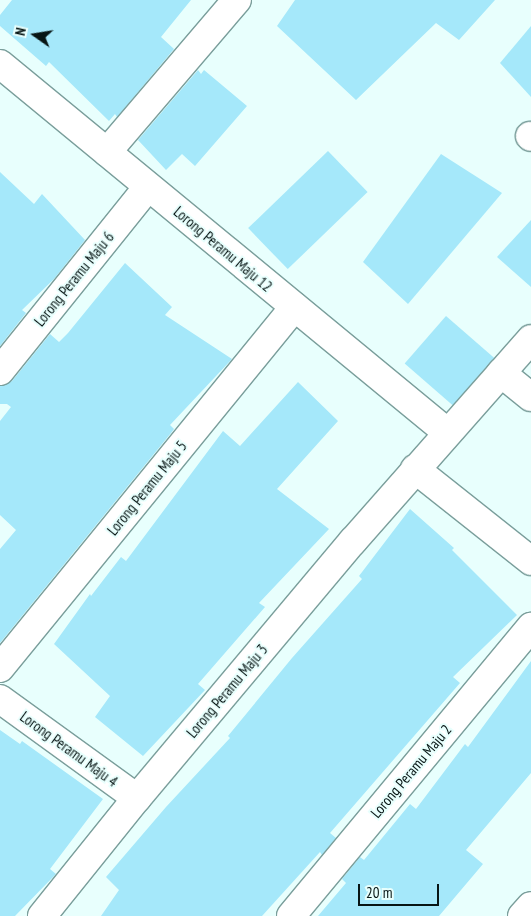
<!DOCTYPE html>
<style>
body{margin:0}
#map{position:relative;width:531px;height:916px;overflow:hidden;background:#e8fffd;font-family:"PT Sans Narrow",sans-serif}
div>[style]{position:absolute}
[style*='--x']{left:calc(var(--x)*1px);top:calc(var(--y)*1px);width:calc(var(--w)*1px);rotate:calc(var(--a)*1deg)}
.building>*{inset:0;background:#a5e8fa;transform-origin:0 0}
.roads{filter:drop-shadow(1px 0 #7a9e9b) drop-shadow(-1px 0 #7a9e9b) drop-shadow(0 1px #7a9e9b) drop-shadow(0 -1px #7a9e9b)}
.street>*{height:28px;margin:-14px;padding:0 14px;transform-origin:14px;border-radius:14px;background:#fff}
span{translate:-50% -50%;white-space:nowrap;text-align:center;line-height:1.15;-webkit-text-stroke:4px #e8fffd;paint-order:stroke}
.street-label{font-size:15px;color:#071514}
.north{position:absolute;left:10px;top:10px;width:50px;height:50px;-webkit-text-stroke:4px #e8fffd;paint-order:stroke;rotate:283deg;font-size:14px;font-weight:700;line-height:20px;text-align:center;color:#071514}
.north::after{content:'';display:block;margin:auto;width:18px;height:22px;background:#071514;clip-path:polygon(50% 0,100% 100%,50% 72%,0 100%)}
.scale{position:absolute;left:358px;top:884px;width:81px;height:22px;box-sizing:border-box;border:2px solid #071514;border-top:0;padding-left:6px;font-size:15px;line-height:18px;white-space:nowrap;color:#071514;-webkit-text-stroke:4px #e8fffd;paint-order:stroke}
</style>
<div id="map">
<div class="building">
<div style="clip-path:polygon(12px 0,191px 0,161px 37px,174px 49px,117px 117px,115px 114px,109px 121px,49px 62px,46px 66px,0 26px,0 15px)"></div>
<div style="clip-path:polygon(295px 0,495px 0,459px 40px,436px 23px,356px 100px,277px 26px)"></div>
<div style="clip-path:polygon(531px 26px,531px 97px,500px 63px)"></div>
<div style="clip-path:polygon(198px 70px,201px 74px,204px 70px,247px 106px,195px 166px,182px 154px,166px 170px,138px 140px)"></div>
<div style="left:328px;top:151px;width:57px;height:111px;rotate:46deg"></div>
<div style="clip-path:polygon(441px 154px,502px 193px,408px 304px,363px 262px)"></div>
<div style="clip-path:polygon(0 172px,34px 204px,42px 194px,85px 240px,54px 279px,22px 310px,26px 313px,0 346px)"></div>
<div style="clip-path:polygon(531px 220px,531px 287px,497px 257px)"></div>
<div style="clip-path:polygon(125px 263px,172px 307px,165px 315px,232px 359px,170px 425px,174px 429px,171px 433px,0 643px,0 549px,16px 530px,0 515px,0 421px,11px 407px,7px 404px,0 404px,0 386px,12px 381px,50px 334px,59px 342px,68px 333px)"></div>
<div style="left:446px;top:316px;width:64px;height:63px;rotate:41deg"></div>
<div style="clip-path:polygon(298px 382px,338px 421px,277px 489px,329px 529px,259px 603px,265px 607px,198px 684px,205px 690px,143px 756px,95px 717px,110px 696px,54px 644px,90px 594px,91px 596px,121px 557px,126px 561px,223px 431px,240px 446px)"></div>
<div style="clip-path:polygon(410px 509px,454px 548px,452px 550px,517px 615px,453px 677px,460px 683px,330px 833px,336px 838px,322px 855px,320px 852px,262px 916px,101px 916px,119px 890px,106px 877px,166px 807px,230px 738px,228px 736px,292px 658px,362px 579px,359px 576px)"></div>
<div style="clip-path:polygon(531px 661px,531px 773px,466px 850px,483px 864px,439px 916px,318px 916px,346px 883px,342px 879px,360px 857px,364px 860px,410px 804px,416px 809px,465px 744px,468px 747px)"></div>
<div style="clip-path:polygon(0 730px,20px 744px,22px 741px,103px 799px,50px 869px,56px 874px,15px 916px,0 916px)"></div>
</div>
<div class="roads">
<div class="street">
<div style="--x:0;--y:64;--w:580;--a:39.48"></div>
<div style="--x:530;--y:136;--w:1;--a:45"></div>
<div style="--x:107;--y:152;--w:200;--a:-49.5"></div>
<div style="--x:0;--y:371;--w:236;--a:-51.2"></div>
<div style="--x:501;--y:373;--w:38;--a:39"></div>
<div style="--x:415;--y:469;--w:148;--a:38.4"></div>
<div style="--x:0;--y:668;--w:466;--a:-50.8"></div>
<div style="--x:0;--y:699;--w:169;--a:35.9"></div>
<div style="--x:42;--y:916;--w:151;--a:-51.2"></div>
<div style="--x:137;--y:798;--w:336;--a:-50"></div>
<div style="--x:353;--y:541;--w:269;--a:-48.6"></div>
<div style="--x:291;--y:916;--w:376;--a:-50.3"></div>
<div style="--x:522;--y:916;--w:13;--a:-48"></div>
</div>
</div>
<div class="street-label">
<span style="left:223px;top:249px;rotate:40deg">Lorong Peramu Maju 12</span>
<span style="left:74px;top:279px;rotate:-51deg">Lorong Peramu Maju 6</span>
<span style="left:147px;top:488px;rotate:-51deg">Lorong Peramu Maju 5</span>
<span style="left:227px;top:691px;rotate:-50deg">Lorong Peramu Maju 3</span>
<span style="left:69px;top:749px;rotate:36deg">Lorong Peramu Maju 4</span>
<span style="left:411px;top:771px;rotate:-50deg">Lorong Peramu Maju 2</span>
</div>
<div class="north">N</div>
<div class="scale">20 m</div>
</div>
